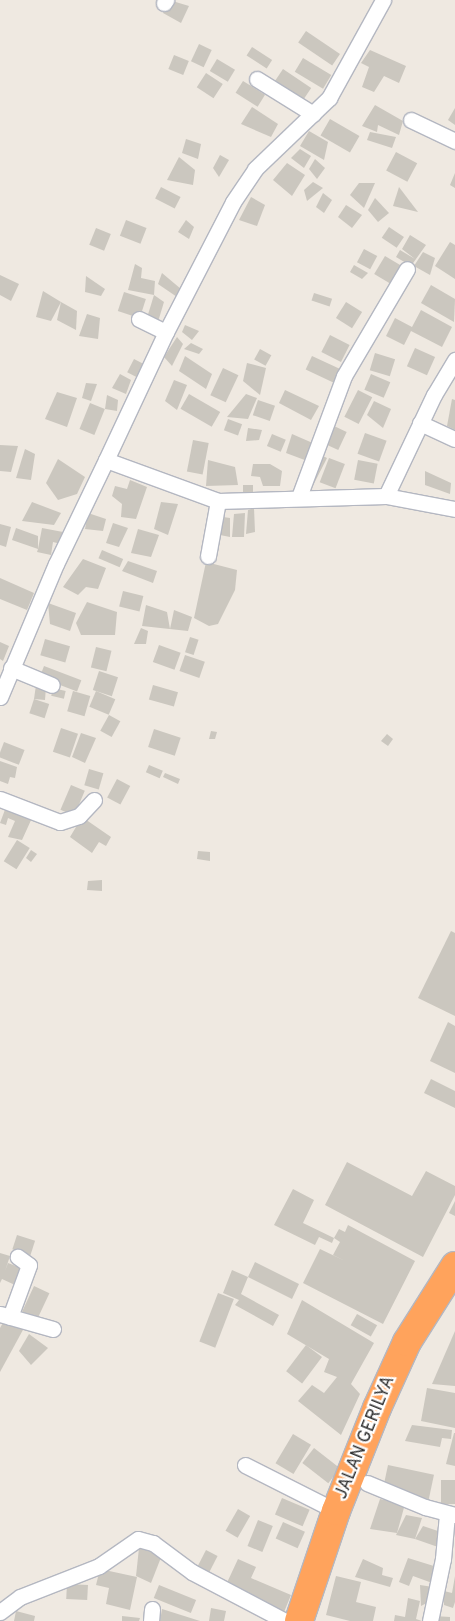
<!DOCTYPE html>
<style>
body{margin:0}
#map{position:relative;width:455px;height:1621px;overflow:hidden;background:#efe9e1;font-family:Overpass,sans-serif}
div>[style]{position:absolute}
[style*='--x']{left:calc(var(--x)*1px);top:calc(var(--y)*1px);width:calc(var(--w)*1px);rotate:calc(var(--a)*1deg)}
.building>*{inset:0;background:#cbc7bf;transform-origin:0 0}
.roads{filter:drop-shadow(1px 0 #b4b7c1) drop-shadow(-1px 0 #b4b7c1) drop-shadow(0 1px #b4b7c1) drop-shadow(0 -1px #b4b7c1)}
.street>*{height:15px;margin:-7.5px;padding:0 7.5px;transform-origin:7.5px;border-radius:7.5px;background:#fff}
.highway>*{height:28px;margin:-14px;padding:0 14px;transform-origin:14px;border-radius:14px;background:#ffa35c}
span{translate:-50% -50%;white-space:nowrap;text-align:center;line-height:1.15;-webkit-text-stroke:4.5px #fff;paint-order:stroke}
.street-label{font-size:18px;color:#2e2e2e}
</style>
<div id="map">
<div class="building">
<div style="clip-path:polygon(169px 0,189px 6px,181px 23px,163px 13px)"></div>
<div style="left:306px;top:31px;width:41px;height:14px;rotate:34deg"></div>
<div style="left:199px;top:44px;width:14px;height:19px;rotate:25deg"></div>
<div style="left:252px;top:47px;width:24px;height:10px;rotate:33deg"></div>
<div style="clip-path:polygon(370px 50px,406px 66px,399px 83px,384px 76px,374px 92px,362px 87px,369px 67px,361px 63px)"></div>
<div style="left:174px;top:55px;width:16px;height:15px;rotate:22deg"></div>
<div style="left:303px;top:58px;width:33px;height:16px;rotate:31deg"></div>
<div style="left:217px;top:59px;width:21px;height:14px;rotate:31deg"></div>
<div style="left:283px;top:69px;width:34px;height:21px;rotate:34deg"></div>
<div style="left:206px;top:73px;width:20px;height:17px;rotate:33deg"></div>
<div style="left:243px;top:81px;width:26px;height:14px;rotate:32deg"></div>
<div style="clip-path:polygon(375px 105px,403px 121px,399px 135px,378px 125px,377px 132px,362px 126px)"></div>
<div style="clip-path:polygon(252px 107px,278px 124px,271px 137px,241px 124px)"></div>
<div style="clip-path:polygon(455px 108px,455px 125px,448px 120px)"></div>
<div style="left:330px;top:119px;width:34px;height:19px;rotate:30deg"></div>
<div style="clip-path:polygon(309px 131px,328px 142px,324px 160px,300px 146px)"></div>
<div style="clip-path:polygon(370px 132px,396px 137px,392px 148px,367px 140px)"></div>
<div style="clip-path:polygon(186px 139px,201px 144px,198px 159px,182px 153px)"></div>
<div style="clip-path:polygon(300px 149px,311px 156px,304px 168px,291px 158px)"></div>
<div style="left:396px;top:152px;width:24px;height:21px;rotate:28deg"></div>
<div style="clip-path:polygon(220px 155px,229px 160px,219px 177px,213px 168px)"></div>
<div style="clip-path:polygon(179px 157px,195px 170px,193px 185px,167px 180px)"></div>
<div style="clip-path:polygon(315px 159px,325px 168px,317px 179px,309px 169px)"></div>
<div style="clip-path:polygon(287px 163px,305px 175px,292px 196px,273px 180px)"></div>
<div style="clip-path:polygon(455px 173px,455px 188px,450px 185px)"></div>
<div style="clip-path:polygon(313px 182px,323px 188px,307px 201px,304px 190px)"></div>
<div style="clip-path:polygon(359px 183px,375px 183px,364px 208px,350px 195px)"></div>
<div style="left:161px;top:187px;width:22px;height:13px;rotate:27deg"></div>
<div style="clip-path:polygon(399px 187px,418px 212px,393px 206px)"></div>
<div style="clip-path:polygon(323px 193px,332px 200px,324px 213px,316px 207px)"></div>
<div style="clip-path:polygon(251px 197px,265px 205px,257px 226px,239px 220px)"></div>
<div style="clip-path:polygon(375px 198px,389px 213px,378px 222px,368px 210px)"></div>
<div style="clip-path:polygon(346px 205px,362px 215px,352px 228px,338px 217px)"></div>
<div style="left:126px;top:220px;width:22px;height:17px;rotate:21deg"></div>
<div style="clip-path:polygon(186px 220px,194px 227px,189px 239px,178px 232px)"></div>
<div style="left:389px;top:227px;width:18px;height:13px;rotate:34deg"></div>
<div style="left:96px;top:228px;width:16px;height:18px;rotate:22deg"></div>
<div style="clip-path:polygon(410px 235px,426px 245px,411px 266px,396px 257px,400px 250px,415px 259px,402px 249px)"></div>
<div style="clip-path:polygon(450px 242px,455px 245px,455px 279px,435px 266px)"></div>
<div style="left:364px;top:249px;width:15px;height:15px;rotate:28deg"></div>
<div style="clip-path:polygon(423px 252px,435px 258px,430px 275px,414px 266px)"></div>
<div style="left:385px;top:256px;width:23px;height:21px;rotate:31deg"></div>
<div style="clip-path:polygon(135px 264px,142px 268px,141px 278px,155px 281px,154px 295px,128px 290px)"></div>
<div style="clip-path:polygon(354px 265px,368px 273px,362px 279px,350px 272px)"></div>
<div style="clip-path:polygon(162px 273px,181px 289px,180px 299px,158px 284px)"></div>
<div style="clip-path:polygon(0 275px,19px 284px,11px 301px,0 295px)"></div>
<div style="clip-path:polygon(86px 276px,105px 289px,101px 296px,85px 292px)"></div>
<div style="clip-path:polygon(431px 285px,455px 299px,454px 322px,421px 303px)"></div>
<div style="clip-path:polygon(43px 291px,61px 302px,51px 321px,36px 317px)"></div>
<div style="left:124px;top:292px;width:23px;height:20px;rotate:18deg"></div>
<div style="left:314px;top:293px;width:19px;height:8px;rotate:18deg"></div>
<div style="clip-path:polygon(154px 295px,164px 302px,157px 325px,146px 321px)"></div>
<div style="clip-path:polygon(61px 302px,77px 311px,76px 330px,57px 320px)"></div>
<div style="left:346px;top:302px;width:19px;height:19px;rotate:32deg"></div>
<div style="clip-path:polygon(421px 310px,452px 327px,442px 347px,411px 331px,404px 345px,386px 336px,395px 318px,412px 327px)"></div>
<div style="clip-path:polygon(87px 314px,100px 318px,98px 339px,79px 336px)"></div>
<div style="clip-path:polygon(185px 325px,199px 331px,192px 340px,182px 332px)"></div>
<div style="left:330px;top:335px;width:22px;height:19px;rotate:27deg"></div>
<div style="clip-path:polygon(177px 337px,183px 344px,172px 366px,164px 357px)"></div>
<div style="clip-path:polygon(191px 343px,203px 349px,199px 354px,184px 349px)"></div>
<div style="left:415px;top:348px;width:22px;height:20px;rotate:24deg"></div>
<div style="left:260px;top:349px;width:13px;height:12px;rotate:29deg"></div>
<div style="left:375px;top:353px;width:21px;height:18px;rotate:17deg"></div>
<div style="clip-path:polygon(185px 356px,212px 374px,206px 389px,179px 371px)"></div>
<div style="left:312px;top:356px;width:31px;height:15px;rotate:25deg"></div>
<div style="left:134px;top:359px;width:13px;height:15px;rotate:27deg"></div>
<div style="clip-path:polygon(247px 363px,266px 368px,260px 395px,243px 381px)"></div>
<div style="left:223px;top:368px;width:17px;height:30px;rotate:25deg"></div>
<div style="clip-path:polygon(120px 374px,131px 380px,126px 394px,112px 388px)"></div>
<div style="left:371px;top:374px;width:21px;height:17px;rotate:23deg"></div>
<div style="clip-path:polygon(174px 380px,187px 385px,177px 410px,165px 401px)"></div>
<div style="clip-path:polygon(86px 383px,97px 384px,91px 401px,82px 398px)"></div>
<div style="clip-path:polygon(285px 390px,319px 406px,311px 420px,279px 403px)"></div>
<div style="left:358px;top:390px;width:16px;height:30px;rotate:27deg"></div>
<div style="clip-path:polygon(57px 392px,77px 398px,67px 427px,45px 419px)"></div>
<div style="left:189px;top:394px;width:36px;height:17px;rotate:30deg"></div>
<div style="clip-path:polygon(246px 394px,257px 398px,248px 419px,227px 417px)"></div>
<div style="clip-path:polygon(107px 395px,118px 400px,117px 411px,105px 409px)"></div>
<div style="clip-path:polygon(452px 399px,455px 400px,455px 430px,447px 426px)"></div>
<div style="left:258px;top:400px;width:18px;height:16px;rotate:19deg"></div>
<div style="clip-path:polygon(374px 401px,391px 409px,383px 428px,367px 415px)"></div>
<div style="left:90px;top:403px;width:16px;height:28px;rotate:22deg"></div>
<div style="left:228px;top:419px;width:15px;height:12px;rotate:20deg"></div>
<div style="left:334px;top:426px;width:14px;height:20px;rotate:25deg"></div>
<div style="clip-path:polygon(248px 428px,262px 430px,259px 440px,246px 441px)"></div>
<div style="left:365px;top:433px;width:23px;height:22px;rotate:20deg"></div>
<div style="left:272px;top:434px;width:15px;height:13px;rotate:23deg"></div>
<div style="clip-path:polygon(292px 434px,315px 444px,310px 462px,286px 453px)"></div>
<div style="left:193px;top:440px;width:16px;height:32px;rotate:11deg"></div>
<div style="clip-path:polygon(0 445px,18px 446px,11px 472px,0 471px)"></div>
<div style="clip-path:polygon(25px 449px,35px 454px,31px 480px,16px 478px)"></div>
<div style="left:319px;top:454px;width:9px;height:35px;rotate:27deg"></div>
<div style="left:329px;top:458px;width:17px;height:26px;rotate:21deg"></div>
<div style="clip-path:polygon(58px 459px,85px 477px,77px 494px,58px 500px,46px 483px)"></div>
<div style="clip-path:polygon(208px 460px,235px 467px,238px 485px,206px 486px)"></div>
<div style="left:358px;top:460px;width:20px;height:20px;rotate:11deg"></div>
<div style="clip-path:polygon(253px 464px,270px 464px,282px 471px,280px 486px,263px 486px,260px 477px,251px 476px)"></div>
<div style="clip-path:polygon(425px 471px,451px 483px,450px 494px,425px 485px)"></div>
<div style="clip-path:polygon(130px 480px,147px 487px,136px 519px,121px 517px,122px 504px,112px 496px,115px 486px,127px 489px)"></div>
<div style="left:243px;top:485px;width:10px;height:11px"></div>
<div style="clip-path:polygon(32px 502px,61px 513px,54px 525px,22px 521px)"></div>
<div style="clip-path:polygon(161px 502px,178px 504px,168px 535px,154px 529px)"></div>
<div style="clip-path:polygon(254px 508px,255px 532px,246px 534px,248px 510px)"></div>
<div style="clip-path:polygon(88px 513px,106px 519px,103px 531px,85px 529px)"></div>
<div style="clip-path:polygon(245px 513px,244px 537px,232px 537px,234px 514px)"></div>
<div style="clip-path:polygon(216px 516px,230px 518px,230px 537px,215px 534px)"></div>
<div style="clip-path:polygon(113px 523px,128px 528px,119px 547px,106px 543px)"></div>
<div style="clip-path:polygon(0 524px,11px 527px,6px 547px,0 545px)"></div>
<div style="clip-path:polygon(16px 528px,38px 536px,38px 549px,42px 528px,63px 532px,61px 544px,53px 542px,51px 555px,37px 552px,38px 549px,12px 540px)"></div>
<div style="clip-path:polygon(138px 529px,159px 535px,151px 557px,131px 553px)"></div>
<div style="left:102px;top:550px;width:23px;height:9px;rotate:23deg"></div>
<div style="clip-path:polygon(83px 559px,106px 568px,98px 589px,86px 587px,78px 595px,63px 587px)"></div>
<div style="clip-path:polygon(128px 561px,157px 571px,153px 583px,122px 571px)"></div>
<div style="clip-path:polygon(206px 562px,237px 570px,235px 590px,218px 624px,209px 626px,194px 618px)"></div>
<div style="clip-path:polygon(0 578px,34px 593px,27px 610px,0 599px)"></div>
<div style="left:123px;top:591px;width:21px;height:16px;rotate:14deg"></div>
<div style="clip-path:polygon(87px 602px,117px 612px,115px 635px,81px 635px,76px 623px)"></div>
<div style="clip-path:polygon(48px 603px,76px 613px,70px 631px,50px 624px)"></div>
<div style="clip-path:polygon(146px 605px,167px 612px,170px 629px,174px 610px,192px 617px,188px 631px,142px 626px)"></div>
<div style="clip-path:polygon(141px 628px,148px 631px,146px 644px,134px 644px)"></div>
<div style="left:190px;top:637px;width:9px;height:16px;rotate:18deg"></div>
<div style="left:45px;top:639px;width:26px;height:17px;rotate:16deg"></div>
<div style="clip-path:polygon(0 642px,9px 646px,3px 661px,0 659px)"></div>
<div style="left:159px;top:645px;width:23px;height:18px;rotate:20deg"></div>
<div style="left:96px;top:647px;width:16px;height:21px;rotate:14deg"></div>
<div style="left:185px;top:655px;width:21px;height:17px;rotate:19deg"></div>
<div style="left:44px;top:666px;width:40px;height:12px;rotate:21deg"></div>
<div style="left:99px;top:671px;width:20px;height:20px;rotate:18deg"></div>
<div style="clip-path:polygon(36px 685px,46px 687px,45px 700px,34px 699px)"></div>
<div style="left:153px;top:685px;width:26px;height:15px;rotate:16deg"></div>
<div style="left:53px;top:688px;width:13px;height:8px;rotate:13deg"></div>
<div style="left:73px;top:691px;width:18px;height:21px;rotate:16deg"></div>
<div style="left:96px;top:691px;width:21px;height:17px;rotate:23deg"></div>
<div style="left:34px;top:699px;width:16px;height:15px;rotate:18deg"></div>
<div style="left:109px;top:715px;width:13px;height:18px;rotate:29deg"></div>
<div style="left:61px;top:728px;width:18px;height:25px;rotate:19deg"></div>
<div style="left:154px;top:729px;width:28px;height:19px;rotate:18deg"></div>
<div style="clip-path:polygon(211px 731px,217px 732px,215px 739px,209px 739px)"></div>
<div style="clip-path:polygon(81px 733px,96px 738px,85px 763px,72px 757px)"></div>
<div style="clip-path:polygon(387px 734px,393px 739px,388px 746px,381px 741px)"></div>
<div style="left:4px;top:742px;width:22px;height:16px;rotate:21deg"></div>
<div style="clip-path:polygon(0 761px,17px 767px,15px 778px,10px 777px,8px 784px,0 781px)"></div>
<div style="left:149px;top:765px;width:15px;height:8px;rotate:23deg"></div>
<div style="left:89px;top:769px;width:15px;height:17px;rotate:16deg"></div>
<div style="clip-path:polygon(165px 773px,180px 779px,178px 784px,163px 777px)"></div>
<div style="left:117px;top:779px;width:15px;height:21px;rotate:28deg"></div>
<div style="left:71px;top:785px;width:15px;height:27px;rotate:23deg"></div>
<div style="clip-path:polygon(6px 807px,32px 818px,22px 840px,8px 837px,15px 821px,8px 818px,6px 825px,0 823px)"></div>
<div style="clip-path:polygon(82px 817px,111px 837px,106px 846px,99px 842px,92px 853px,70px 837px)"></div>
<div style="left:17px;top:840px;width:15px;height:25px;rotate:32deg"></div>
<div style="clip-path:polygon(31px 850px,37px 854px,31px 862px,26px 858px)"></div>
<div style="clip-path:polygon(198px 851px,210px 852px,210px 861px,197px 859px)"></div>
<div style="clip-path:polygon(102px 880px,102px 891px,87px 890px,88px 881px)"></div>
<div style="clip-path:polygon(451px 931px,455px 933px,455px 1016px,418px 998px)"></div>
<div style="clip-path:polygon(448px 1022px,455px 1026px,455px 1073px,430px 1061px)"></div>
<div style="clip-path:polygon(431px 1079px,455px 1091px,455px 1108px,424px 1093px)"></div>
<div style="clip-path:polygon(347px 1162px,412px 1196px,426px 1171px,455px 1186px,455px 1195px,423px 1257px,325px 1205px)"></div>
<div style="clip-path:polygon(293px 1189px,314px 1200px,303px 1223px,334px 1238px,339px 1229px,345px 1232px,348px 1225px,415px 1261px,383px 1324px,303px 1283px,320px 1249px,345px 1261px,333px 1255px,340px 1242px,334px 1238px,332px 1243px,319px 1237px,315px 1245px,274px 1225px)"></div>
<div style="clip-path:polygon(455px 1201px,455px 1216px,449px 1213px)"></div>
<div style="left:17px;top:1235px;width:19px;height:15px;rotate:18deg"></div>
<div style="clip-path:polygon(0 1253px,10px 1256px,5px 1271px,8px 1263px,21px 1268px,15px 1285px,2px 1279px,0 1283px)"></div>
<div style="clip-path:polygon(255px 1262px,299px 1284px,292px 1299px,248px 1277px,241px 1294px,279px 1315px,273px 1326px,235px 1305px,239px 1300px,223px 1293px,232px 1270px,248px 1277px)"></div>
<div style="left:34px;top:1286px;width:17px;height:28px;rotate:25deg"></div>
<div style="left:218px;top:1293px;width:17px;height:52px;rotate:21deg"></div>
<div style="clip-path:polygon(302px 1300px,374px 1343px,351px 1384px,360px 1394px,341px 1435px,298px 1401px,312px 1385px,324px 1393px,337px 1377px,324px 1372px,329px 1359px,287px 1334px)"></div>
<div style="left:357px;top:1314px;width:23px;height:13px;rotate:29deg"></div>
<div style="clip-path:polygon(4px 1321px,24px 1328px,0 1372px,0 1328px)"></div>
<div style="clip-path:polygon(455px 1331px,455px 1386px,432px 1384px)"></div>
<div style="clip-path:polygon(29px 1334px,48px 1348px,31px 1365px,19px 1351px)"></div>
<div style="left:306px;top:1345px;width:20px;height:33px;rotate:37deg"></div>
<div style="clip-path:polygon(427px 1388px,455px 1393px,455px 1428px,421px 1421px)"></div>
<div style="clip-path:polygon(412px 1425px,452px 1430px,451px 1439px,442px 1438px,440px 1447px,405px 1441px)"></div>
<div style="clip-path:polygon(454px 1433px,455px 1433px,455px 1466px,446px 1464px)"></div>
<div style="left:293px;top:1434px;width:21px;height:34px;rotate:31deg"></div>
<div style="left:314px;top:1448px;width:33px;height:19px;rotate:38deg"></div>
<div style="left:388px;top:1465px;width:47px;height:25px;rotate:12deg"></div>
<div style="left:441px;top:1480px;width:14px;height:24px"></div>
<div style="left:282px;top:1498px;width:30px;height:18px;rotate:23deg"></div>
<div style="clip-path:polygon(380px 1499px,405px 1504px,397px 1533px,370px 1529px)"></div>
<div style="left:238px;top:1509px;width:14px;height:25px;rotate:30deg"></div>
<div style="clip-path:polygon(406px 1515px,422px 1518px,415px 1539px,396px 1535px)"></div>
<div style="left:258px;top:1520px;width:16px;height:28px;rotate:22deg"></div>
<div style="left:283px;top:1522px;width:24px;height:18px;rotate:24deg"></div>
<div style="clip-path:polygon(423px 1526px,441px 1532px,438px 1547px,415px 1539px)"></div>
<div style="clip-path:polygon(139px 1548px,162px 1555px,151px 1583px,136px 1576px)"></div>
<div style="left:206px;top:1550px;width:13px;height:22px;rotate:27deg"></div>
<div style="clip-path:polygon(408px 1558px,437px 1567px,435px 1584px,413px 1576px,409px 1586px,399px 1582px)"></div>
<div style="clip-path:polygon(238px 1559px,256px 1567px,251px 1578px,291px 1595px,282px 1617px,225px 1587px)"></div>
<div style="clip-path:polygon(363px 1559px,383px 1568px,382px 1575px,393px 1578px,390px 1587px,355px 1577px)"></div>
<div style="clip-path:polygon(100px 1569px,137px 1577px,130px 1610px,106px 1604px,109px 1588px,96px 1585px)"></div>
<div style="clip-path:polygon(336px 1576px,361px 1582px,356px 1602px,376px 1607px,373px 1621px,350px 1621px,326px 1615px)"></div>
<div style="clip-path:polygon(455px 1576px,455px 1602px,453px 1608px,444px 1605px,444px 1591px,452px 1593px)"></div>
<div style="left:67px;top:1584px;width:21px;height:15px;rotate:3deg"></div>
<div style="left:159px;top:1585px;width:40px;height:14px;rotate:22deg"></div>
<div style="clip-path:polygon(420px 1585px,433px 1587px,434px 1599px,421px 1606px)"></div>
<div style="clip-path:polygon(408px 1598px,420px 1601px,416px 1619px,422px 1621px,394px 1621px,395px 1615px,405px 1617px)"></div>
<div style="clip-path:polygon(211px 1608px,226px 1611px,224px 1621px,209px 1621px)"></div>
<div style="clip-path:polygon(162px 1609px,200px 1621px,160px 1621px)"></div>
<div style="clip-path:polygon(16px 1611px,35px 1616px,34px 1621px,14px 1621px)"></div>
<div style="clip-path:polygon(122px 1616px,140px 1618px,139px 1621px,122px 1621px)"></div>
<div style="clip-path:polygon(434px 1616px,450px 1617px,450px 1621px,434px 1621px)"></div>
</div>
<div class="roads">
<div class="street">
<div style="--x:164;--y:3;--w:4;--a:-56"></div>
<div style="--x:257;--y:79;--w:66;--a:32"></div>
<div style="--x:411;--y:120;--w:49;--a:25.5"></div>
<div style="--x:139;--y:319;--w:30;--a:26"></div>
<div style="--x:420;--y:423;--w:38;--a:25"></div>
<div style="--x:106;--y:460;--w:141;--a:-64.9"></div>
<div style="--x:166;--y:332;--w:146;--a:-62.7"></div>
<div style="--x:233;--y:202;--w:40;--a:-56"></div>
<div style="--x:255;--y:169;--w:103;--a:-43.8"></div>
<div style="--x:329;--y:98;--w:112;--a:-61.1"></div>
<div style="--x:386;--y:496;--w:112;--a:-64.6"></div>
<div style="--x:434;--y:395;--w:41;--a:-59"></div>
<div style="--x:299;--y:497;--w:129;--a:-69.6"></div>
<div style="--x:344;--y:376;--w:124;--a:-59.5"></div>
<div style="--x:208;--y:556;--w:56;--a:-79.7"></div>
<div style="--x:11;--y:668;--w:44;--a:22.5"></div>
<div style="--x:0;--y:697;--w:144;--a:-67.2"></div>
<div style="--x:56;--y:564;--w:115;--a:-64.3"></div>
<div style="--x:106;--y:460;--w:119;--a:20.1"></div>
<div style="--x:218;--y:501;--w:168;--a:-1.7"></div>
<div style="--x:386;--y:496;--w:70;--a:10.7"></div>
<div style="--x:0;--y:799;--w:64;--a:21"></div>
<div style="--x:60;--y:822;--w:20;--a:-18"></div>
<div style="--x:79;--y:816;--w:22;--a:-47"></div>
<div style="--x:0;--y:1314;--w:55;--a:15.8"></div>
<div style="--x:10;--y:1317;--w:55;--a:-69.9"></div>
<div style="--x:29;--y:1265;--w:14;--a:-144"></div>
<div style="--x:245;--y:1465;--w:102;--a:26.8"></div>
<div style="--x:367;--y:1483;--w:63;--a:22.5"></div>
<div style="--x:425;--y:1507;--w:31;--a:15"></div>
<div style="--x:0;--y:1612;--w:25;--a:-37"></div>
<div style="--x:20;--y:1597;--w:85;--a:-21.4"></div>
<div style="--x:99;--y:1566;--w:47;--a:-34.7"></div>
<div style="--x:138;--y:1539;--w:16;--a:15"></div>
<div style="--x:153;--y:1543;--w:49;--a:36.6"></div>
<div style="--x:192;--y:1572;--w:105;--a:27.8"></div>
<div style="--x:151;--y:1621;--w:12;--a:-85"></div>
<div style="--x:430;--y:1621;--w:63;--a:-78.2"></div>
<div style="--x:443;--y:1559;--w:45;--a:-84.9"></div>
</div>
<div class="highway">
<div style="--x:299;--y:1621;--w:116;--a:-71.4"></div>
<div style="--x:336;--y:1511;--w:111;--a:-68.3"></div>
<div style="--x:377;--y:1408;--w:72;--a:-65.6"></div>
<div style="--x:407;--y:1342;--w:90;--a:-57.7"></div>
</div>
</div>
<div class="street-label">
<span style="left:366px;top:1438px;rotate:-68deg">JALAN GERILYA</span>
</div>
</div>
